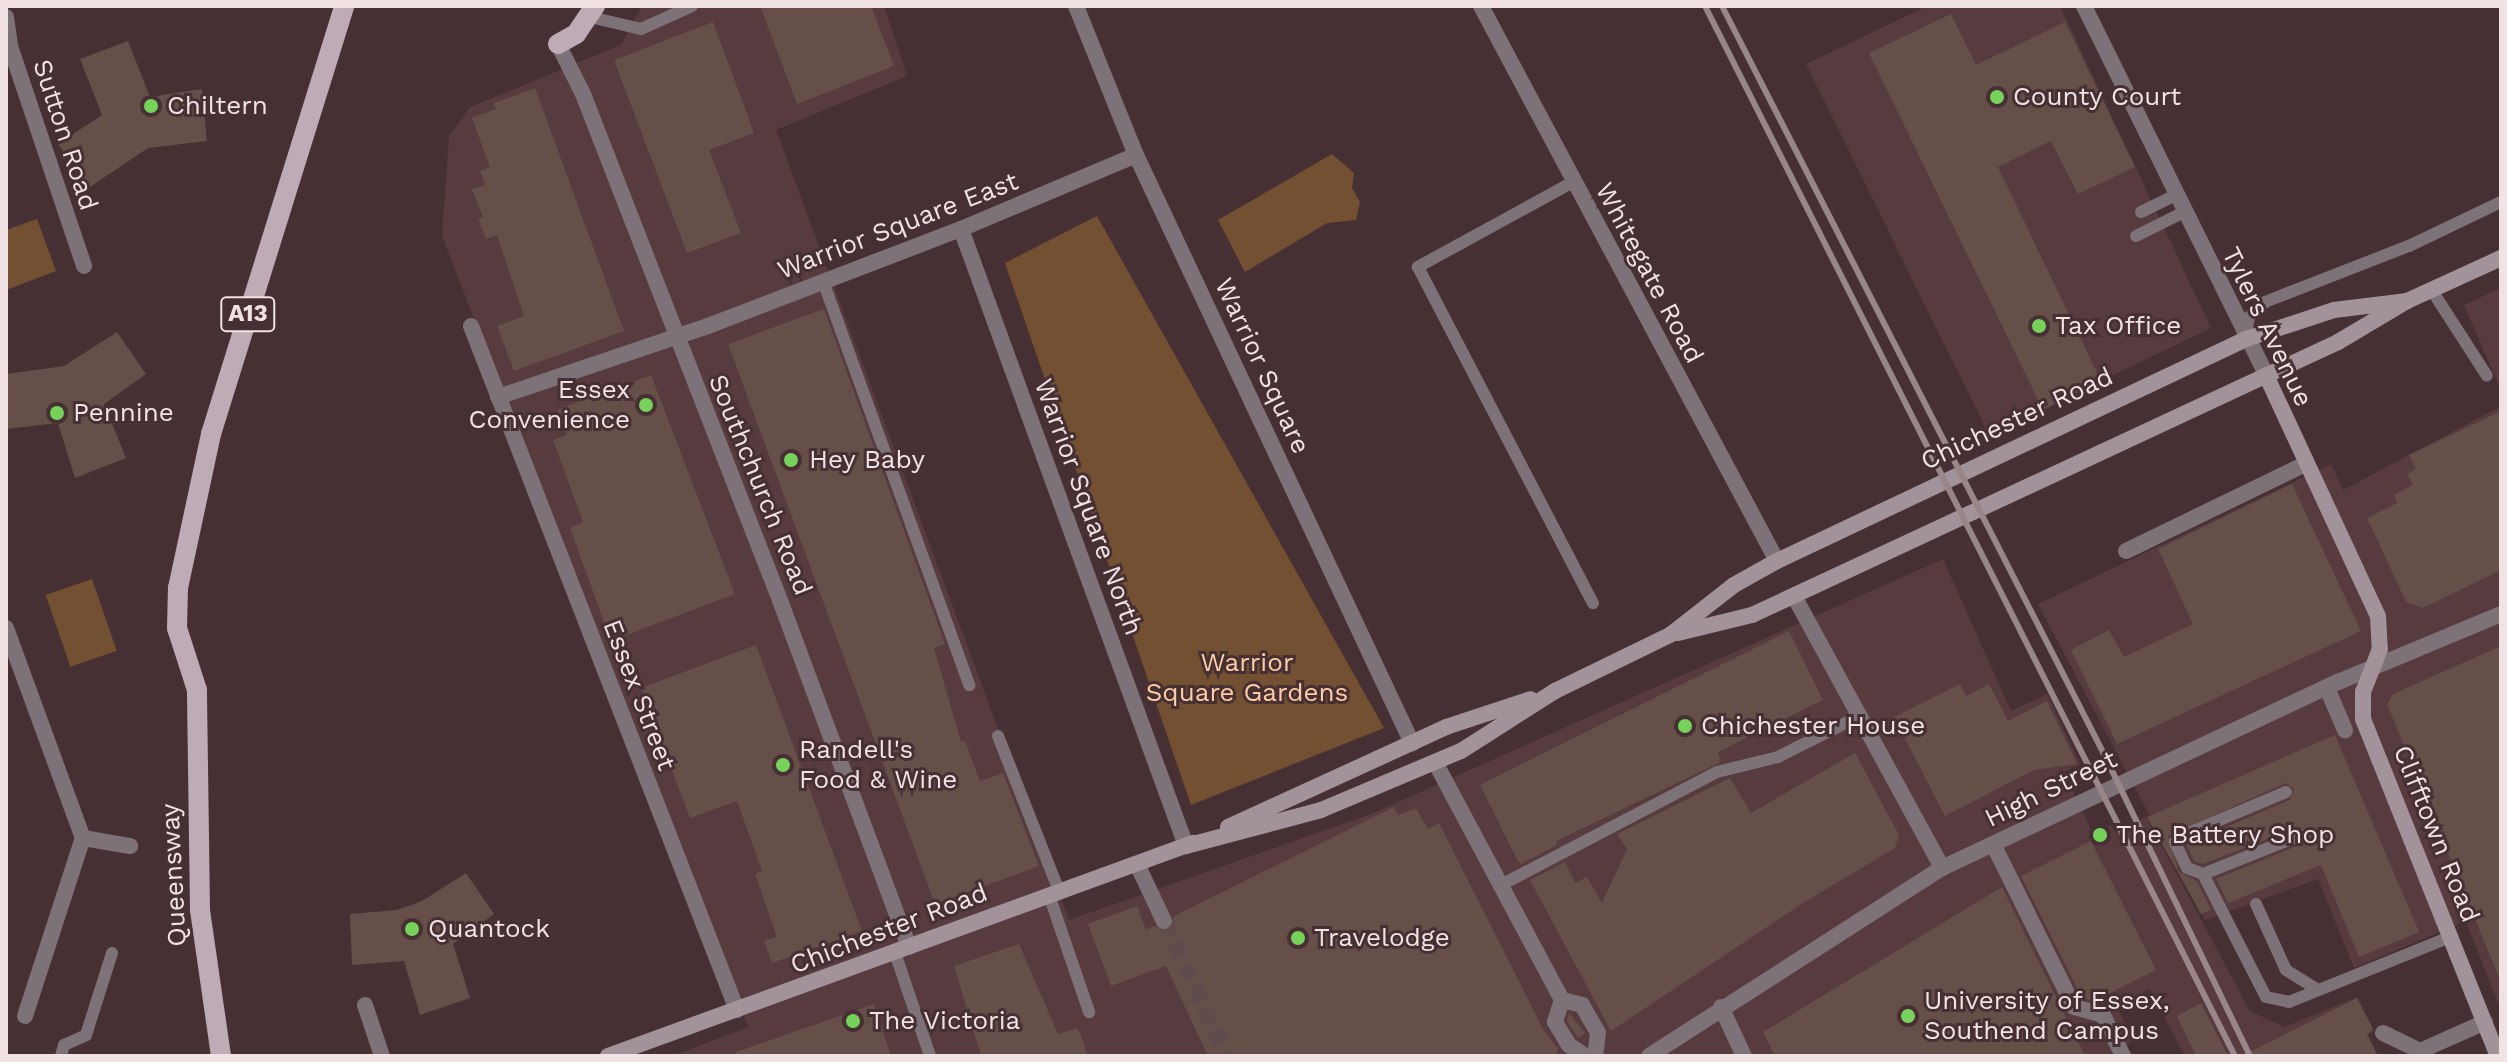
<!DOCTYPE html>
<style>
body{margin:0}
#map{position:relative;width:2507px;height:1062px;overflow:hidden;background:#473033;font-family:"Work Sans",sans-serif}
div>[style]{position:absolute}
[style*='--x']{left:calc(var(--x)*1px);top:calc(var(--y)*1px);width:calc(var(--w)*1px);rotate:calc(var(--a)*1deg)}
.built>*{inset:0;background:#573b3f}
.green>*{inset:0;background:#735031;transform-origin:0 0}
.building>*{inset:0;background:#664f49}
.street-tunnel>*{height:16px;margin-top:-8px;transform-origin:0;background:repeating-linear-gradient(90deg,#604b4d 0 16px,transparent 0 24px)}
.lane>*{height:12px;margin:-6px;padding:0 6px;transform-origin:6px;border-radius:6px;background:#7c7277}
.street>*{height:16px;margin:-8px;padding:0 8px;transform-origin:8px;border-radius:8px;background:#7c7277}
.secondary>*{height:16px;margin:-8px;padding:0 8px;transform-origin:8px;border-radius:8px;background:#a2929a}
.primary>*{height:20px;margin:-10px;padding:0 10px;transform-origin:10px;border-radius:10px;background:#bfabb6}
.rail>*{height:6px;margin:-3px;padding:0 3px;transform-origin:3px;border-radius:3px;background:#998688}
.dots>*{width:22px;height:22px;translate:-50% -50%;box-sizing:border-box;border:4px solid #473033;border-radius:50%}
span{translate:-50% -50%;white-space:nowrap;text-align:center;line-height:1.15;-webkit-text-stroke:6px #473033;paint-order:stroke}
.shield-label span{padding:2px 6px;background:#473033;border:2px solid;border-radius:6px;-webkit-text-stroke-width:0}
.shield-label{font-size:24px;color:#f1e2e3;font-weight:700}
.poi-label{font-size:26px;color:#f1e2e3}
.left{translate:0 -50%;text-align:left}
.right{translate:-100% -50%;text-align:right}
.street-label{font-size:26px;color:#f1e2e3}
.park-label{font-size:26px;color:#fecca2}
.frame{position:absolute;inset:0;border:8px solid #f1e2e3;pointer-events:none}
</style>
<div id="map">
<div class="built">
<div style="clip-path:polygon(642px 6px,884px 6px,907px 76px,776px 130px,1069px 920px,1371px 814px,1943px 559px,2011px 711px,2047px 694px,2080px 764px,2064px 772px,2094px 836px,2110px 825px,2116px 832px,2146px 817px,2250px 1011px,2285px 1027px,2357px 997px,2374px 1031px,2367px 1035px,2378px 1056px,2185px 1056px,2150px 989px,2117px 1006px,2133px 1041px,2107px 1056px,673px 1056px,748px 1027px,442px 236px,449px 136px,470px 107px,621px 45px)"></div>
<div style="clip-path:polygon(1927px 6px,2060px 6px,2211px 328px,1989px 435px,1806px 64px)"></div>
<div style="clip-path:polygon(2501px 288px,2501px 390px,2464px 305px)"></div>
<div style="clip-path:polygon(2501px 406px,2501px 1011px,2466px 921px,2354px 968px,2318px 879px,2205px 920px,2038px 604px,2331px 464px,2343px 490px)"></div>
</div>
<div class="green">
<div style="clip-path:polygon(1332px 154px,1354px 173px,1352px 188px,1360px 202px,1356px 220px,1327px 223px,1245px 272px,1218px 220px)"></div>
<div style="clip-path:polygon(1097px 216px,1384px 728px,1191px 805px,1005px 263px)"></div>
<div style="clip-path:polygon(37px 219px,56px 271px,6px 290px,6px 230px)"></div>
<div style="left:92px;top:579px;width:76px;height:49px;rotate:71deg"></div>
</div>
<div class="building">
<div style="clip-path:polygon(760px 6px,871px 6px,894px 66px,797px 104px)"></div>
<div style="clip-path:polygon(1951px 14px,1976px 65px,2065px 22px,2135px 167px,2078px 194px,2051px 141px,1998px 167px,2101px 381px,2043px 410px,1869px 53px)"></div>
<div style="clip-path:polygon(713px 22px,754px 133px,709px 150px,741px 233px,687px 253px,614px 60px)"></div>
<div style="clip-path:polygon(128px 41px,150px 97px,202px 89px,207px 141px,148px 148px,90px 187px,58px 144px,102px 115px,80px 59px)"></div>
<div style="clip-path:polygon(535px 88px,624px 331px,514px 371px,497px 326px,524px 316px,497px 235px,486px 239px,478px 219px,483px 217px,472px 189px,485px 185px,480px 171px,490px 167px,472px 118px,496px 109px,494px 103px)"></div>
<div style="clip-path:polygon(824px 309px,945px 644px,934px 648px,961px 742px,965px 741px,980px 781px,1003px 773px,1039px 866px,935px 904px,728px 344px)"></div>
<div style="clip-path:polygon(117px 332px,146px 374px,104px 404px,126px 458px,75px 478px,58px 423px,6px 429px,6px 374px,64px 366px)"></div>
<div style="clip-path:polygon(651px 375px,735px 594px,611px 641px,570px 528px,583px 522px,553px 440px,567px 435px,557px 410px)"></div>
<div style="clip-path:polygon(2501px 411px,2501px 570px,2423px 608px,2406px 602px,2367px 518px,2397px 503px,2394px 495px,2413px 485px,2407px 474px,2416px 469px,2409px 455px)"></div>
<div style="clip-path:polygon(2292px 484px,2361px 631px,2117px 744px,2071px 650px,2109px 630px,2124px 657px,2193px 624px,2158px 549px)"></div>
<div style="clip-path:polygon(1789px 631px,1823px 700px,1718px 752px,1721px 762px,1556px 841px,1557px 845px,1521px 864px,1517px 860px,1480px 785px)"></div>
<div style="clip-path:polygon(756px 645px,862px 931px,772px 963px,764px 941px,777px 937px,755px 874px,762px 871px,737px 801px,690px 818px,641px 688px)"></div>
<div style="clip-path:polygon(2501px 646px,2501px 980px,2500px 980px,2387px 704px,2393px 694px)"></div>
<div style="clip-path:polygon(1960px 684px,1966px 696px,1989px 684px,2008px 721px,2047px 701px,2077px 764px,2034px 770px,1945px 816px,1894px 717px)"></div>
<div style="clip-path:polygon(2335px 735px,2419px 932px,2359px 957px,2321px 865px,2228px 903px,2216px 879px,2304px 843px,2309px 831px,2298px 827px,2203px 864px,2194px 861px,2186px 844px,2290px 800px,2294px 789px,2286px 783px,2168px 836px,2179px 872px,2197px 881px,2211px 910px,2201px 914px,2147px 817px)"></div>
<div style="clip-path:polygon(1855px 753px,1899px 835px,1895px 848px,1803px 903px,1611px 1031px,1530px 880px,1565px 862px,1575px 883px,1587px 877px,1602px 903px,1627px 849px,1617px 834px,1730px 778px,1751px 813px)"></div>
<div style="clip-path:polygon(1394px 807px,1398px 815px,1416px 808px,1428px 829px,1439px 823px,1543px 1029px,1558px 1049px,1556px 1056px,1208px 1056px,1166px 966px,1111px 986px,1088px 924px,1137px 906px,1146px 930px,1154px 926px,1168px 931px,1174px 916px)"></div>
<div style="clip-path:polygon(2091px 841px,2156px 970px,2094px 1001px,2082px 998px,2021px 876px)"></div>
<div style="clip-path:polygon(466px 873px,494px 914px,453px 944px,470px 998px,420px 1015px,404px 961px,352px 965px,350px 914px,397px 910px,422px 901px)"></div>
<div style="clip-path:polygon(2002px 887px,2085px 1056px,1775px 1056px,1763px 1032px)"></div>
<div style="clip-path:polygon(1019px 944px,1058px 1034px,1078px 1028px,1088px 1056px,981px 1056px,954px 966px)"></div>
<div style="clip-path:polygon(2357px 998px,2373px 1029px,2367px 1034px,2378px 1056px,2242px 1056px)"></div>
<div style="clip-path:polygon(2201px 1003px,2228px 1056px,2196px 1056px,2177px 1016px)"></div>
<div style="clip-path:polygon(874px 1004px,891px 1056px,737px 1056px,736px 1052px)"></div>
<div style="clip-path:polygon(1569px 1013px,1585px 1033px,1578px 1038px,1567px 1021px)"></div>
</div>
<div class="street-tunnel">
<div style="--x:1164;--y:921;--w:149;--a:65"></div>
</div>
<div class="lane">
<div style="--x:590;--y:17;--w:52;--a:13.2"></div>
<div style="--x:641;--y:29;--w:56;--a:-24.3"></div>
<div style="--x:1573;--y:182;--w:177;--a:151.3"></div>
<div style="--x:1418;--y:267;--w:379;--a:62.5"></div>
<div style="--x:2141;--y:212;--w:39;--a:-26"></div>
<div style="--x:2136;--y:236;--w:54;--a:-26.6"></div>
<div style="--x:823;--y:281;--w:430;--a:70.1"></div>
<div style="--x:2431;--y:289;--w:103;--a:57.2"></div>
<div style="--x:2246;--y:335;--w:18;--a:-81"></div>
<div style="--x:2249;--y:317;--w:22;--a:-43"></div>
<div style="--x:2265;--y:302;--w:155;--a:-21.3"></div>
<div style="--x:2409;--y:246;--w:102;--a:-25.6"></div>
<div style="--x:998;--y:736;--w:167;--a:68.5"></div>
<div style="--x:2301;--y:835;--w:105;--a:158.3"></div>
<div style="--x:2203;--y:874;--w:138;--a:62.9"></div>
<div style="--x:2266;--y:997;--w:24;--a:12"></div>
<div style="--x:2289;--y:1002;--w:176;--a:-22"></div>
<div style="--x:2203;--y:874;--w:17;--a:-159"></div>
<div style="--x:2187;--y:868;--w:29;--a:-115"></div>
<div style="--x:2175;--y:842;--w:6;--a:-51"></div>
<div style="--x:2179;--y:837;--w:116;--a:-22.8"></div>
<div style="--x:1499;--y:886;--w:246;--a:-27.6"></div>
<div style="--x:1717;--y:772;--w:63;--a:-13.8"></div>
<div style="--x:1778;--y:757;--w:93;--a:-26.8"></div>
<div style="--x:1049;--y:895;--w:124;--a:71.1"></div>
<div style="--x:2256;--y:904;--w:72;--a:65.6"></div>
<div style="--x:2286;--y:970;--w:38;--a:32"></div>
<div style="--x:895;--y:953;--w:109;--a:71.2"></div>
<div style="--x:61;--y:1056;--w:11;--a:-75"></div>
<div style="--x:64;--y:1045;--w:24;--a:-24"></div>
<div style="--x:86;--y:1035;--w:86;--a:-72.4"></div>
</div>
<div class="street">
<div style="--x:1076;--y:6;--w:161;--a:68.1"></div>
<div style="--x:1136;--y:155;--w:650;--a:64.86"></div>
<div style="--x:1481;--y:6;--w:629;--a:61.93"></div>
<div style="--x:2084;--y:6;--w:411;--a:63.7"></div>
<div style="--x:6;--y:17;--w:29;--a:82"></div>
<div style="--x:10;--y:46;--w:232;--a:71.4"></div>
<div style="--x:558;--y:44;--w:56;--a:63.4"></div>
<div style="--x:583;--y:94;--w:546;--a:68.74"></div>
<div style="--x:781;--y:603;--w:367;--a:69.6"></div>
<div style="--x:961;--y:229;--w:657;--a:69.96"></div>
<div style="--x:471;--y:326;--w:734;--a:68.75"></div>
<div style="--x:498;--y:397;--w:222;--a:-18.7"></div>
<div style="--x:708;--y:326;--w:271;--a:-21"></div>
<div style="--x:961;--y:229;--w:190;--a:-22.9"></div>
<div style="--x:2126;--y:551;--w:199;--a:-25.9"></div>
<div style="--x:1794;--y:596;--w:310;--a:61.4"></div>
<div style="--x:6;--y:628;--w:224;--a:69.9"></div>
<div style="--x:2327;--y:688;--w:46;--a:66.8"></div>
<div style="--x:1435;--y:762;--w:270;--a:61.9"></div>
<div style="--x:1562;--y:1000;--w:23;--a:108"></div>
<div style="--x:1555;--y:1022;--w:27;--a:59"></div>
<div style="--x:1569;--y:1045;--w:19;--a:35"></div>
<div style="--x:1993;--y:844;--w:182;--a:63.6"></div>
<div style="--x:2074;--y:1007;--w:30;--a:15"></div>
<div style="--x:2103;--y:1015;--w:46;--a:64"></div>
<div style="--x:1137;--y:864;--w:63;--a:64.7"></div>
<div style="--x:1562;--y:1000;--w:21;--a:14"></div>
<div style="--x:1582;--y:1005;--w:32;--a:60"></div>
<div style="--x:1598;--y:1033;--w:23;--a:97"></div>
<div style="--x:365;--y:1005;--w:54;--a:71.6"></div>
<div style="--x:1721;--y:1007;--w:54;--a:64.9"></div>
<div style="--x:25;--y:1016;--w:187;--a:-72"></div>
<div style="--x:83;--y:838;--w:48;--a:9.7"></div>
<div style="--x:2383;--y:1033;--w:41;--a:25.9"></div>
<div style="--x:2420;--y:1051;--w:71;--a:-24"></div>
<div style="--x:1649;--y:1056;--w:348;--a:-32.7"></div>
<div style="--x:1942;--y:868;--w:438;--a:-25.2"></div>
<div style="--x:2338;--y:682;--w:177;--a:-22.6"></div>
</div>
<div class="secondary">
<div style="--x:2266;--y:375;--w:266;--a:65.1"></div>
<div style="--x:2378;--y:616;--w:33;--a:87"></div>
<div style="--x:2380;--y:649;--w:46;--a:111.6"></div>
<div style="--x:2363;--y:692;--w:27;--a:90"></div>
<div style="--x:2363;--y:719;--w:363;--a:68.2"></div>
<div style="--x:1678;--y:633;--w:76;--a:-13.7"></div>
<div style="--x:1752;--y:615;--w:646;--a:-24.98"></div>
<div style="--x:2338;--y:342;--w:80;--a:-30.7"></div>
<div style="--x:2407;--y:301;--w:103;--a:-24.6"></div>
<div style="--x:1228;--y:827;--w:240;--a:-24.6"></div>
<div style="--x:1446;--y:727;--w:89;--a:-18.2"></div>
<div style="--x:1186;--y:846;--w:140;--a:-14.9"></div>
<div style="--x:1321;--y:810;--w:152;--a:-22.9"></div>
<div style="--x:1461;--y:751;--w:112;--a:-32.6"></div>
<div style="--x:1555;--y:691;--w:128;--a:-26"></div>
<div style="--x:1670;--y:635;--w:81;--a:-38"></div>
<div style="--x:1734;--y:585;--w:49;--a:-29.2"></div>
<div style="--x:1777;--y:561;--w:519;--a:-25.33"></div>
<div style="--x:2246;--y:339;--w:93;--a:-18.2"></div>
<div style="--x:2334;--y:310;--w:74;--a:-7"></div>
<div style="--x:608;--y:1056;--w:623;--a:-20.01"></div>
</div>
<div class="primary">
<div style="--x:558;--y:44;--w:21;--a:-29"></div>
<div style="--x:576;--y:34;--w:34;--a:-56"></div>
<div style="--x:221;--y:1056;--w:148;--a:-98.2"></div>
<div style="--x:200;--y:910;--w:220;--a:-90.8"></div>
<div style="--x:197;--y:690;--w:65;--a:-107.9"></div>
<div style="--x:177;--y:628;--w:40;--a:-88.6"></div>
<div style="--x:178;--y:588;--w:157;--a:-77.9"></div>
<div style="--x:211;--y:434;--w:448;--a:-72.7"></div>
</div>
<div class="rail">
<div style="--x:1705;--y:6;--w:1176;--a:63.22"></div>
<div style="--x:1722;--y:6;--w:838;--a:62.95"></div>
<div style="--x:2103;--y:752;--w:338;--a:64.2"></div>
</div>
<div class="dots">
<div style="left:1997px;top:97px;background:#76d25a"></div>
<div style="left:151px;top:106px;background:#76d25a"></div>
<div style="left:2039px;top:326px;background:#76d25a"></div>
<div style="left:646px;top:405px;background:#76d25a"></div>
<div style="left:57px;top:413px;background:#76d25a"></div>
<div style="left:791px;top:460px;background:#76d25a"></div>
<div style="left:1685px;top:726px;background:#76d25a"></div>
<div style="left:783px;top:765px;background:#76d25a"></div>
<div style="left:2100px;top:835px;background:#76d25a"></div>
<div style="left:412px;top:929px;background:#76d25a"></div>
<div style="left:1298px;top:938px;background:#76d25a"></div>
<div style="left:1908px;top:1016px;background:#76d25a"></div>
<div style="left:853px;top:1021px;background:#76d25a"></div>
</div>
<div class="shield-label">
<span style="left:248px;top:314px">A13</span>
</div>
<div class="poi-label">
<span class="left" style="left:2013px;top:97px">County Court</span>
<span class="left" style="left:167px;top:106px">Chiltern</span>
<span class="left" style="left:2055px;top:326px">Tax Office</span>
<span class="right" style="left:630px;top:405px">Essex<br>Convenience</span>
<span class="left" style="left:73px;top:413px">Pennine</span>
<span class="left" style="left:809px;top:460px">Hey Baby</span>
<span class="left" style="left:1701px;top:726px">Chichester House</span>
<span class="left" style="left:799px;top:765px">Randell's<br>Food &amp; Wine</span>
<span class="left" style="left:2116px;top:835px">The Battery Shop</span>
<span class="left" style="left:428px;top:929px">Quantock</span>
<span class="left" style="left:1314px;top:938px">Travelodge</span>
<span class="left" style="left:1924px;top:1016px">University of Essex,<br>Southend Campus</span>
<span class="left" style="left:869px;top:1021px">The Victoria</span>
</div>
<div class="street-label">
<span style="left:65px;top:135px;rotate:72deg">Sutton Road</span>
<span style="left:898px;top:226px;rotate:-21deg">Warrior Square East</span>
<span style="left:1649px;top:273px;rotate:62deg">Whitegate Road</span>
<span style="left:2267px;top:327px;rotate:64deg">Tylers Avenue</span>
<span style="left:1262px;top:366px;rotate:65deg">Warrior Square</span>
<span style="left:2017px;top:419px;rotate:-25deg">Chichester Road</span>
<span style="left:760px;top:485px;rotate:68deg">Southchurch Road</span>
<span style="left:1088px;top:507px;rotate:70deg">Warrior Square North</span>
<span style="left:639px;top:695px;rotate:69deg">Essex Street</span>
<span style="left:2051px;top:789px;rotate:-26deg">High Street</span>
<span style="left:2436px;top:834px;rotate:68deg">Clifftown Road</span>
<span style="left:174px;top:875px;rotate:-93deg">Queensway</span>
<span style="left:889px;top:929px;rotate:-21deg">Chichester Road</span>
</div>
<div class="park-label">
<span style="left:1247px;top:678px">Warrior<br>Square Gardens</span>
</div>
<div class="frame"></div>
</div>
